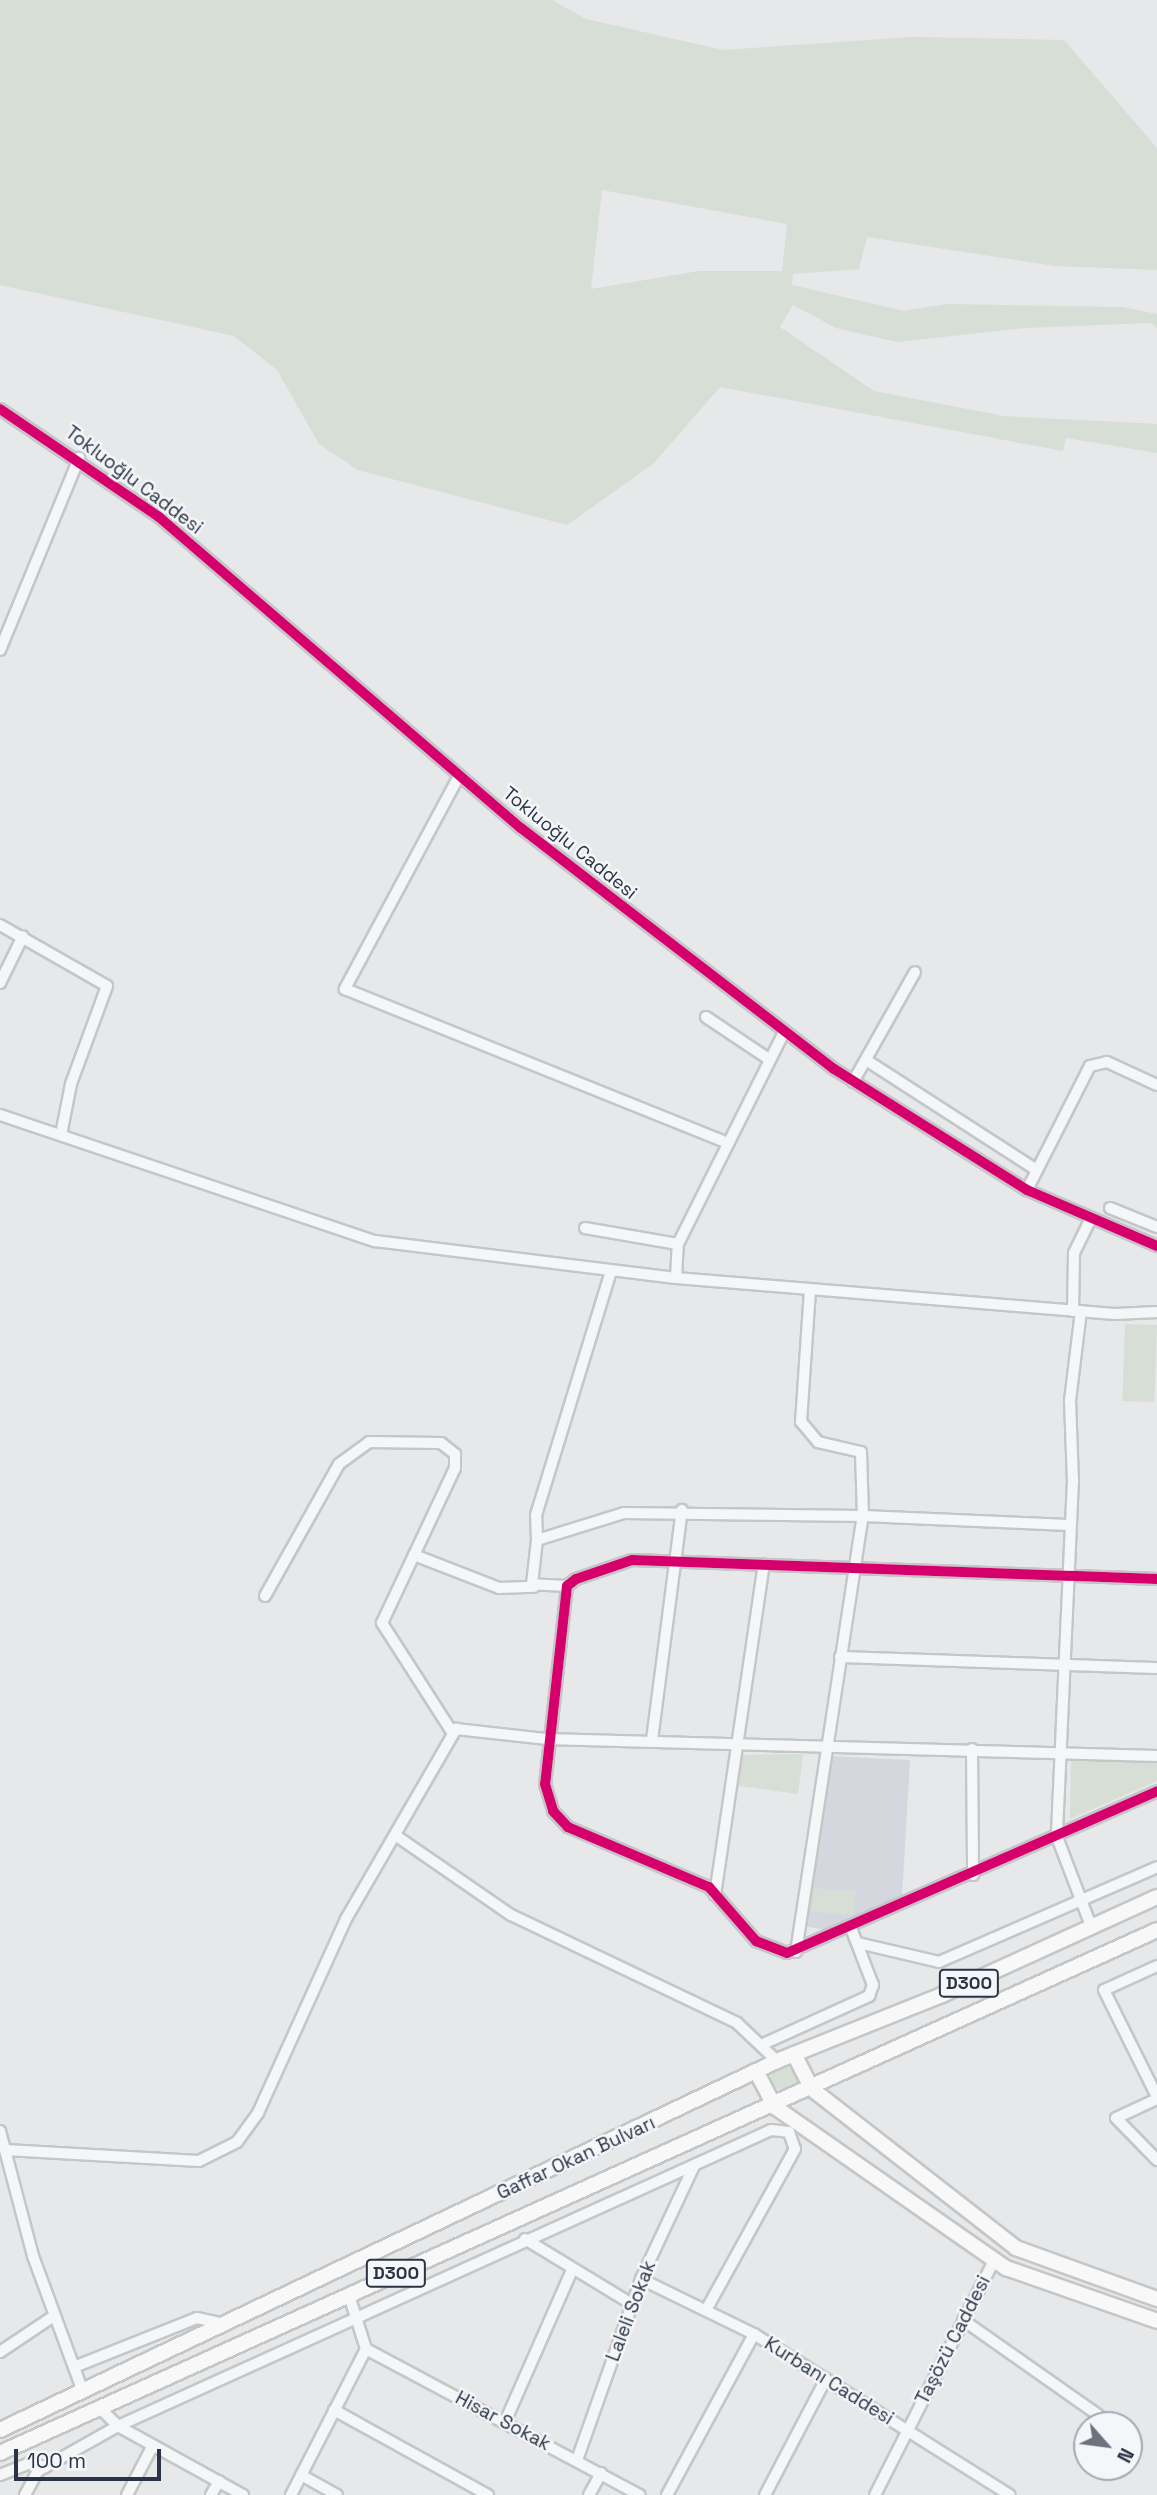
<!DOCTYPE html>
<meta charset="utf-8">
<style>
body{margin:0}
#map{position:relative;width:1157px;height:2495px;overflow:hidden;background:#e6e8ea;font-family:"Space Grotesk",sans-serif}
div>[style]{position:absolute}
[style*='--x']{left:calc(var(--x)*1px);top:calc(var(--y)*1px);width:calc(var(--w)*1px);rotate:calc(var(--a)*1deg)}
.built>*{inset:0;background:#d4d7dd}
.green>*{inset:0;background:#d6ded6;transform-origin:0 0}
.round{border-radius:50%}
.roads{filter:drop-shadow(2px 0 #c4c6c8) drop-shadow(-2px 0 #c4c6c8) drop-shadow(0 2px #c4c6c8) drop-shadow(0 -2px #c4c6c8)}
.minor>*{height:10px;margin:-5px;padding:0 5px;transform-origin:5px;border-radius:5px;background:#f5f6f7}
.highway>*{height:14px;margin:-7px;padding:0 7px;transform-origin:7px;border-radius:7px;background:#f8f8f8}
.cycleway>*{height:10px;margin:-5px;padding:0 5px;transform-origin:5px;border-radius:5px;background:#d6006c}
span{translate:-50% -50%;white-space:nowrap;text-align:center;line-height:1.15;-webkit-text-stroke:5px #f4f6f9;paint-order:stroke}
.shield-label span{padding:2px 5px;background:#f4f6f9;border:2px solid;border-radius:5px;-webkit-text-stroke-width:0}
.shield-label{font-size:18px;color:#2b3445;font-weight:700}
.street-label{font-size:19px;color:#2b3445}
.north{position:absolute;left:1073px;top:2411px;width:70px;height:70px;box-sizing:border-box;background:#f4f6f9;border:2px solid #a4a8b1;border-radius:50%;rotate:118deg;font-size:19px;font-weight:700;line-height:28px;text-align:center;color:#2b3445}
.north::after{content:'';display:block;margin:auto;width:24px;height:32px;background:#6c737f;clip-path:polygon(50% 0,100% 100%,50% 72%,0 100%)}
.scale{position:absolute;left:14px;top:2449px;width:147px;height:32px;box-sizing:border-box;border:4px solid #2b3445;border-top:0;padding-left:9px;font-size:21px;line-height:24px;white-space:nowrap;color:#2b3445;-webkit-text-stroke:5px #f4f6f9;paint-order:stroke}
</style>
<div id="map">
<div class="built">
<div style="clip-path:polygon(829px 1756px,910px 1760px,902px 1896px,827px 1930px,803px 1926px)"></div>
</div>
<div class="green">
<div style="clip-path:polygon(evenodd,0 0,552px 0,586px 19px,723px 50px,912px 37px,1064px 40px,1157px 148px,1157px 270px,1055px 266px,867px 237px,859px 269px,793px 274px,792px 285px,904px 311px,946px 304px,1122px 307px,1157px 314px,1157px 328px,1151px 323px,1024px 328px,897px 342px,836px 328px,793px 305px,780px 327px,874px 391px,1004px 416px,1157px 424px,1157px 453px,1066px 438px,1063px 451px,720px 387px,654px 463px,567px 525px,358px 470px,319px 444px,277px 370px,234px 336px,0 285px,0 0,602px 190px,787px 224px,782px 271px,699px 271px,591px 289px,602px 190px)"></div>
<div style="left:1125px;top:1324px;width:32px;height:77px;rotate:2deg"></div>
<div style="clip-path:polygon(803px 1754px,798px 1794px,726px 1784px,729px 1755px)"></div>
<div style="clip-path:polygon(1071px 1758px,1157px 1761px,1157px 1781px,1070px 1819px)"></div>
<div style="left:813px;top:1888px;width:43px;height:24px;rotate:4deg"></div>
<div class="round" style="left:771px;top:2063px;width:28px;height:28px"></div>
</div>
<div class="roads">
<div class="minor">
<div style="--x:0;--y:409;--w:192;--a:34.2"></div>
<div style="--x:159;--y:517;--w:477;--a:40.7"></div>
<div style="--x:521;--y:828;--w:395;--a:37.6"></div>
<div style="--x:834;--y:1069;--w:228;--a:32.1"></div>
<div style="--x:1027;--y:1190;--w:142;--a:23.3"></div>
<div style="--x:0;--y:650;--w:208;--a:-67.6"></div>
<div style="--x:459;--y:776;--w:242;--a:118.2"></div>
<div style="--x:345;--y:989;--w:413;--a:21.9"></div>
<div style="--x:0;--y:925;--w:123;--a:29.7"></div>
<div style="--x:107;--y:986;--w:104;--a:110.2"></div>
<div style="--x:71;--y:1084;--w:52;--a:101.1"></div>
<div style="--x:0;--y:983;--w:52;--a:-63.9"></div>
<div style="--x:706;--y:1017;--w:77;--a:33.9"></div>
<div style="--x:866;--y:1060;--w:203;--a:32.8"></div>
<div style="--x:853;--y:1082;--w:126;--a:-60.6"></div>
<div style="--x:0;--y:1115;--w:396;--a:18.6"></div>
<div style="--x:375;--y:1241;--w:303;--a:7"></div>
<div style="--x:676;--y:1278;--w:440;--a:4.7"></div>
<div style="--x:1115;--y:1314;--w:42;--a:-2.7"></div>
<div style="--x:1027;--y:1190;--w:139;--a:-63.1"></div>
<div style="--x:1090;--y:1066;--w:17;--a:-13"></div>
<div style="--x:1107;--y:1062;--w:55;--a:24.7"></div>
<div style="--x:1110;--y:1208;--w:51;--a:22"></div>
<div style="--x:585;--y:1228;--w:94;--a:9.8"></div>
<div style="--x:676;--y:1278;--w:34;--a:-87"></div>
<div style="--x:678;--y:1244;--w:237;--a:-63.4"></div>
<div style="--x:1073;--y:1311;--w:58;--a:-89"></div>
<div style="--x:1074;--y:1253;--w:34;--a:-64"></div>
<div style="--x:1081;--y:1311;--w:90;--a:97"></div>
<div style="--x:1070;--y:1400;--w:80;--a:87.9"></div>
<div style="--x:1073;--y:1480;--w:357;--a:92.6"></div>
<div style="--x:1057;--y:1837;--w:95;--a:69.1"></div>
<div style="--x:537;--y:1540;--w:25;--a:-92"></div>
<div style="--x:536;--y:1515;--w:255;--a:-72.9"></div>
<div style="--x:1157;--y:1579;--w:525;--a:-177.93"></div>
<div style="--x:632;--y:1560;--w:59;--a:161.3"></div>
<div style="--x:576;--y:1579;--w:11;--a:142"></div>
<div style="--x:567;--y:1586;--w:199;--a:96.3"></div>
<div style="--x:545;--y:1784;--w:28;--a:73"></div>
<div style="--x:553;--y:1811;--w:22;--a:47"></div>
<div style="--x:568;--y:1827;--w:153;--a:23.1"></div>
<div style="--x:709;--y:1887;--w:72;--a:49"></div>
<div style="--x:756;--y:1941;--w:33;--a:21"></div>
<div style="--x:787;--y:1953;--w:404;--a:-23.6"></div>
<div style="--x:567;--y:1586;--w:35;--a:-177"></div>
<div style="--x:532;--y:1584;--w:44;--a:-83.5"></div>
<div style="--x:537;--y:1540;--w:91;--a:-17.2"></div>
<div style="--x:624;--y:1513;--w:239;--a:0.7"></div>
<div style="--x:863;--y:1516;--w:64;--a:-91.8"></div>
<div style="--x:861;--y:1452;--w:44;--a:-166.9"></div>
<div style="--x:818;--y:1442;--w:26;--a:-130"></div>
<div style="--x:801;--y:1422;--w:133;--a:-86.1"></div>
<div style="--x:265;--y:1596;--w:151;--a:-60.7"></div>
<div style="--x:339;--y:1464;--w:37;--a:-36"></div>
<div style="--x:369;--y:1442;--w:72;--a:0.8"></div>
<div style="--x:441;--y:1443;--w:18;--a:38"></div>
<div style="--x:455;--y:1454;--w:14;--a:90"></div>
<div style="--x:455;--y:1468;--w:96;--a:115.2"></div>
<div style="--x:840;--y:1657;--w:317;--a:2"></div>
<div style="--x:452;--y:1732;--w:130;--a:-122.7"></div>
<div style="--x:382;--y:1623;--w:75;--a:-64.8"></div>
<div style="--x:414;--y:1555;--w:91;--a:21.2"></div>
<div style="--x:499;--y:1588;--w:35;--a:-2"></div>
<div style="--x:652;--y:1740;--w:232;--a:-82.6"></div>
<div style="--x:972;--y:1749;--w:126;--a:89.5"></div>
<div style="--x:395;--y:1835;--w:141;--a:34.6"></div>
<div style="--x:511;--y:1915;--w:250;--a:25.5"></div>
<div style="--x:737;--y:2023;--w:55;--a:43.5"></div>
<div style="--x:715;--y:1895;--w:334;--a:-81.6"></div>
<div style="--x:858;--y:1943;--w:83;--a:13.2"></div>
<div style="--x:939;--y:1962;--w:238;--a:-23.5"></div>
<div style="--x:796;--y:1952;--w:441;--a:-81.3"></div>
<div style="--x:863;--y:1516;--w:206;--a:2.5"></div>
<div style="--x:1157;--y:1966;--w:58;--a:155.6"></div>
<div style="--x:1104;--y:1990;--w:119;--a:63.6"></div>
<div style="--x:761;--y:2045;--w:119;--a:-24.4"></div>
<div style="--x:869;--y:1996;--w:12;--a:-70"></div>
<div style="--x:873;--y:1985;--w:61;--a:-111.1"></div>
<div style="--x:1157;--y:2099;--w:45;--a:155.1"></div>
<div style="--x:1116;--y:2118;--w:59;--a:45.7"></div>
<div style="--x:0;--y:2131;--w:129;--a:75.2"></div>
<div style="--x:33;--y:2256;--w:145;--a:69.8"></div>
<div style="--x:6;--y:2150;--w:193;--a:3.3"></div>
<div style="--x:199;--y:2161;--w:42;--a:-26.6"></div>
<div style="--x:237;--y:2142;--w:36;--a:-54"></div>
<div style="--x:258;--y:2113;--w:213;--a:-65.6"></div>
<div style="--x:346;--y:1919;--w:220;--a:-59.9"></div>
<div style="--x:456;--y:1729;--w:92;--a:6.3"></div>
<div style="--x:547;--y:1739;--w:610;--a:1.6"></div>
<div style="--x:525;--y:2239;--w:125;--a:31.3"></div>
<div style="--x:641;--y:2279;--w:126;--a:26"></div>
<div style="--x:754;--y:2334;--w:302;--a:32.2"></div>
<div style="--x:963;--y:2320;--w:165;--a:35.1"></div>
<div style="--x:366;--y:2349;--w:310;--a:28.1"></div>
<div style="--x:0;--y:2352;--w:65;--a:-33.7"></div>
<div style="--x:74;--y:2367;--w:132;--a:-21.7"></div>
<div style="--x:197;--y:2318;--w:29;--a:12"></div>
<div style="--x:102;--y:2410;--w:23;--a:45"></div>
<div style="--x:118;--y:2426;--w:717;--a:-24.38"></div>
<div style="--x:771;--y:2130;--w:18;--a:6"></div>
<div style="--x:789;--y:2132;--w:18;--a:71"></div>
<div style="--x:795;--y:2149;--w:184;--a:118.9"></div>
<div style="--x:334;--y:2410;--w:176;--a:28.9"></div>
<div style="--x:505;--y:2422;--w:166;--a:-66.2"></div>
<div style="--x:577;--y:2460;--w:192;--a:-70.5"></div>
<div style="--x:641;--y:2279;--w:125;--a:-64.9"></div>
<div style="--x:0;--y:2475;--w:32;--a:-22"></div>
<div style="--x:30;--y:2463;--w:16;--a:15"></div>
<div style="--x:301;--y:2475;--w:41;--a:29.1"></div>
<div style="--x:25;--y:2495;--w:27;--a:-62"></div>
<div style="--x:38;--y:2471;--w:92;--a:-29.4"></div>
<div style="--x:118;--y:2426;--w:143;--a:28.9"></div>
<div style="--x:127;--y:2495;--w:56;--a:-62.5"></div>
<div style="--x:211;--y:2495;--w:16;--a:-60"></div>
<div style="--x:291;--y:2495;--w:164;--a:-62.8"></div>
<div style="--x:366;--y:2349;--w:57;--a:-107.5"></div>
<div style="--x:589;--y:2495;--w:25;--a:-61"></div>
<div style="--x:667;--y:2495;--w:183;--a:-61.6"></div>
<div style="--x:765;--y:2495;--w:131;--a:-62.3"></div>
<div style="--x:875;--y:2495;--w:263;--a:-63.1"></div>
</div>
<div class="highway">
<div style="--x:794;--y:2054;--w:39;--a:63"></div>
<div style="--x:812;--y:2089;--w:259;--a:37.9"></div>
<div style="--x:1016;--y:2248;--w:150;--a:19.9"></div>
<div style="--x:756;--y:2071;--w:41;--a:62.2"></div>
<div style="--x:775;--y:2107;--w:282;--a:34.9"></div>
<div style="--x:1006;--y:2268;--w:160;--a:19.3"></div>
<div style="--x:0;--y:2430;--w:860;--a:-25.4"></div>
<div style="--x:777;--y:2061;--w:178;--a:-21.8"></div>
<div style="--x:942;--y:1995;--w:236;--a:-24.5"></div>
<div style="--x:0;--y:2453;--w:1270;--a:-24.32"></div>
</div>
</div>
<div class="cycleway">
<div style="--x:0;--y:409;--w:192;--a:34.2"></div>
<div style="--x:159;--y:517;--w:477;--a:40.7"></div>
<div style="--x:521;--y:828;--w:395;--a:37.6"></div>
<div style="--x:834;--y:1069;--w:228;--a:32.1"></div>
<div style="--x:1027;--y:1190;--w:142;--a:23.3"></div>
<div style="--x:1157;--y:1579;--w:525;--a:-177.93"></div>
<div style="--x:632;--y:1560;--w:59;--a:161.3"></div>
<div style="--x:576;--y:1579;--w:11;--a:142"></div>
<div style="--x:567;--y:1586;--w:199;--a:96.3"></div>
<div style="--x:545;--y:1784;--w:28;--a:73"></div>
<div style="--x:553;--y:1811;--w:22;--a:47"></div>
<div style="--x:568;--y:1827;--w:153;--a:23.1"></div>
<div style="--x:709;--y:1887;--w:72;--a:49"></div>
<div style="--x:756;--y:1941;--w:33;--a:21"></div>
<div style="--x:787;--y:1953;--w:404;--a:-23.6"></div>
</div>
<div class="shield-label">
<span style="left:969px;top:1983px">D300</span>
<span style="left:396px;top:2273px">D300</span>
</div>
<div class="street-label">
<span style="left:134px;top:480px;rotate:37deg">Tokluoğlu Caddesi</span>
<span style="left:570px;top:843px;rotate:39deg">Tokluoğlu Caddesi</span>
<span style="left:576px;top:2158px;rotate:-25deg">Gaffar Okan Bulvarı</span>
<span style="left:631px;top:2311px;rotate:-69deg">Laleli Sokak</span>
<span style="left:953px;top:2340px;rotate:-63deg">Taşözü Caddesi</span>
<span style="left:829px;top:2381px;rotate:32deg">Kurbanı Caddesi</span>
<span style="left:503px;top:2421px;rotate:28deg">Hisar Sokak</span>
</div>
<div class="north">N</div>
<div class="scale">100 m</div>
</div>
